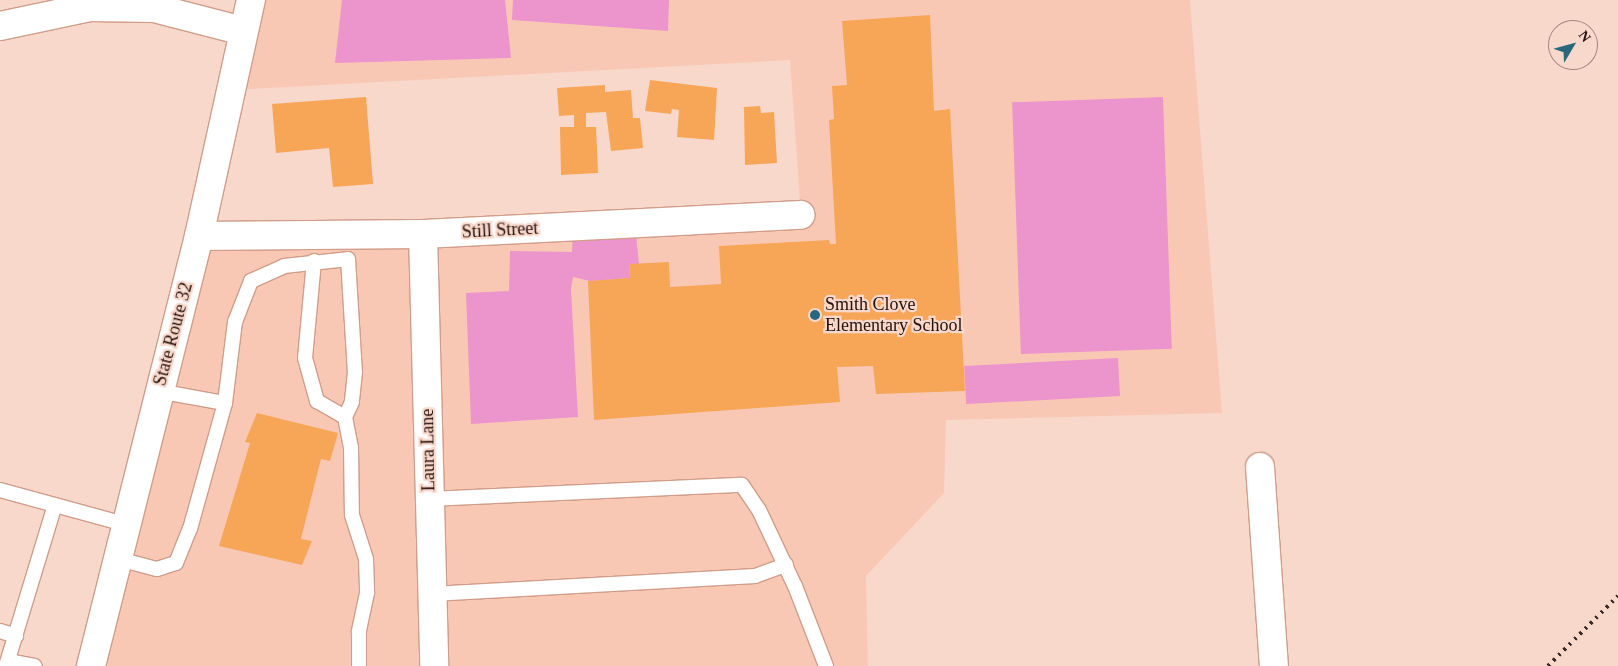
<!DOCTYPE html>
<style>
body{margin:0}
#map{position:relative;width:1618px;height:666px;overflow:hidden;background:#f9d8cc;font-family:"Times New Roman",serif}
div>[style]{position:absolute}
[style*='--x']{left:calc(var(--x)*1px);top:calc(var(--y)*1px);width:calc(var(--w)*1px);rotate:calc(var(--a)*1deg)}
.built>*{inset:0;background:#f9c8b5}
.green>*{inset:0;background:#ec94cc;transform-origin:0 0}
.building>*{inset:0;background:#f7a557}
.roads{filter:drop-shadow(1px 0 #d09d89) drop-shadow(-1px 0 #d09d89) drop-shadow(0 1px #d09d89) drop-shadow(0 -1px #d09d89)}
.lane>*{height:14px;margin:-7px;padding:0 7px;transform-origin:7px;border-radius:7px;background:#fff}
.street>*{height:28px;margin:-14px;padding:0 14px;transform-origin:14px;border-radius:14px;background:#fff}
.secondary>*{height:28px;margin:-14px;padding:0 14px;transform-origin:14px;border-radius:14px;background:#fff}
.rail>*{height:4px;margin-top:-2px;transform-origin:0;background:repeating-linear-gradient(90deg,#3e2a22 0 2.5px,transparent 0 7.5px)}
.dots>*{width:14px;height:14px;translate:-50% -50%;box-sizing:border-box;border:2px solid #f9d8cc;border-radius:50%}
span{translate:-50% -50%;white-space:nowrap;text-align:center;line-height:1.15;-webkit-text-stroke:4.5px #f9d8cc;paint-order:stroke}
.street-label{font-size:18px;color:#221009}
.poi-label{font-size:18px;color:#221009}
.left{translate:0 -50%;text-align:left}
.north{position:absolute;left:1548px;top:20px;width:50px;height:50px;box-sizing:border-box;background:#f9d8cc;border:1px solid #a3887e;border-radius:50%;rotate:53deg;font-size:14px;font-weight:700;line-height:20px;text-align:center;color:#221009}
.north::after{content:'';display:block;margin:auto;width:18px;height:22px;background:#28687c;clip-path:polygon(50% 0,100% 100%,50% 72%,0 100%)}
</style>
<div id="map">
<div class="built">
<div style="clip-path:polygon(251px 0,1190px 0,1222px 413px,946px 420px,944px 493px,866px 576px,868px 666px,91px 666px,199px 236px,801px 215px,790px 60px,231px 90px)"></div>
</div>
<div class="green">
<div style="clip-path:polygon(342px 0,505px 0,511px 58px,335px 63px)"></div>
<div style="clip-path:polygon(513px 0,669px 0,668px 31px,512px 20px)"></div>
<div style="left:1163px;top:97px;width:252px;height:151px;rotate:88deg"></div>
<div style="clip-path:polygon(573px 229px,636px 235px,639px 264px,629px 265px,630px 278px,590px 281px,573px 277px,571px 289px,578px 417px,471px 424px,466px 293px,509px 291px,510px 251px,572px 252px)"></div>
<div style="left:1118px;top:358px;width:38px;height:154px;rotate:87deg"></div>
</div>
<div class="building">
<div style="clip-path:polygon(930px 15px,934px 111px,950px 109px,965px 391px,876px 394px,873px 366px,837px 367px,840px 402px,594px 420px,588px 281px,630px 278px,629px 264px,669px 262px,670px 287px,721px 284px,719px 246px,829px 240px,830px 244px,836px 244px,829px 120px,834px 119px,832px 86px,847px 85px,842px 21px)"></div>
<div style="clip-path:polygon(650px 80px,717px 88px,714px 140px,677px 137px,679px 110px,672px 109px,671px 114px,645px 111px)"></div>
<div style="clip-path:polygon(605px 85px,605px 92px,631px 90px,633px 118px,640px 118px,643px 148px,611px 151px,606px 112px,586px 113px,586px 127px,596px 127px,598px 173px,561px 175px,560px 127px,574px 127px,574px 115px,559px 116px,557px 88px)"></div>
<div style="clip-path:polygon(366px 97px,373px 184px,333px 187px,329px 148px,276px 153px,272px 104px)"></div>
<div style="clip-path:polygon(760px 106px,761px 113px,774px 112px,777px 163px,745px 165px,744px 107px)"></div>
<div style="clip-path:polygon(257px 413px,338px 433px,330px 461px,321px 459px,301px 539px,312px 541px,302px 565px,219px 546px,250px 443px,245px 442px)"></div>
</div>
<div class="roads">
<div class="lane">
<div style="--x:314;--y:261;--w:97;--a:95.3"></div>
<div style="--x:305;--y:358;--w:45;--a:74.4"></div>
<div style="--x:317;--y:401;--w:32;--a:30"></div>
<div style="--x:158;--y:391;--w:68;--a:10.2"></div>
<div style="--x:0;--y:490;--w:129;--a:15.3"></div>
<div style="--x:429;--y:499;--w:313;--a:-2.6"></div>
<div style="--x:742;--y:485;--w:30;--a:56"></div>
<div style="--x:759;--y:510;--w:84;--a:64.7"></div>
<div style="--x:795;--y:586;--w:86;--a:68.8"></div>
<div style="--x:115;--y:558;--w:43;--a:14.7"></div>
<div style="--x:157;--y:569;--w:20;--a:-18"></div>
<div style="--x:176;--y:563;--w:37;--a:-68"></div>
<div style="--x:190;--y:529;--w:131;--a:-74.5"></div>
<div style="--x:225;--y:403;--w:82;--a:-83"></div>
<div style="--x:235;--y:322;--w:44;--a:-68.7"></div>
<div style="--x:251;--y:281;--w:36;--a:-24"></div>
<div style="--x:284;--y:266;--w:64;--a:-6.2"></div>
<div style="--x:348;--y:259;--w:113;--a:86.5"></div>
<div style="--x:355;--y:372;--w:30;--a:96"></div>
<div style="--x:352;--y:402;--w:17;--a:115"></div>
<div style="--x:345;--y:417;--w:31;--a:79"></div>
<div style="--x:351;--y:447;--w:68;--a:89.2"></div>
<div style="--x:352;--y:515;--w:46;--a:72.3"></div>
<div style="--x:366;--y:559;--w:34;--a:88"></div>
<div style="--x:367;--y:593;--w:40;--a:102"></div>
<div style="--x:359;--y:632;--w:34;--a:90"></div>
<div style="--x:432;--y:594;--w:324;--a:-3.2"></div>
<div style="--x:755;--y:576;--w:33;--a:-20"></div>
<div style="--x:0;--y:631;--w:17;--a:17"></div>
<div style="--x:9;--y:661;--w:26;--a:11"></div>
<div style="--x:6;--y:666;--w:168;--a:-73.1"></div>
</div>
<div class="street">
<div style="--x:0;--y:26;--w:92;--a:-11.9"></div>
<div style="--x:90;--y:7;--w:64;--a:0.9"></div>
<div style="--x:154;--y:8;--w:92;--a:14.5"></div>
<div style="--x:423;--y:234;--w:432;--a:88.5"></div>
<div style="--x:199;--y:236;--w:224;--a:-0.5"></div>
<div style="--x:423;--y:234;--w:378;--a:-2.9"></div>
<div style="--x:1260;--y:467;--w:199;--a:86"></div>
</div>
<div class="secondary">
<div style="--x:91;--y:666;--w:443;--a:-75.9"></div>
<div style="--x:199;--y:236;--w:242;--a:-77.6"></div>
</div>
</div>
<div class="rail">
<div style="--x:1548;--y:666;--w:99;--a:-45"></div>
</div>
<div class="dots">
<div style="left:815px;top:315px;background:#28687c"></div>
</div>
<div class="street-label">
<span style="left:500px;top:230px;rotate:-3deg">Still Street</span>
<span style="left:173px;top:334px;rotate:-75deg">State Route 32</span>
<span style="left:428px;top:450px;rotate:-91deg">Laura Lane</span>
</div>
<div class="poi-label">
<span class="left" style="left:825px;top:315px">Smith Clove<br>Elementary School</span>
</div>
<div class="north">N</div>
</div>
